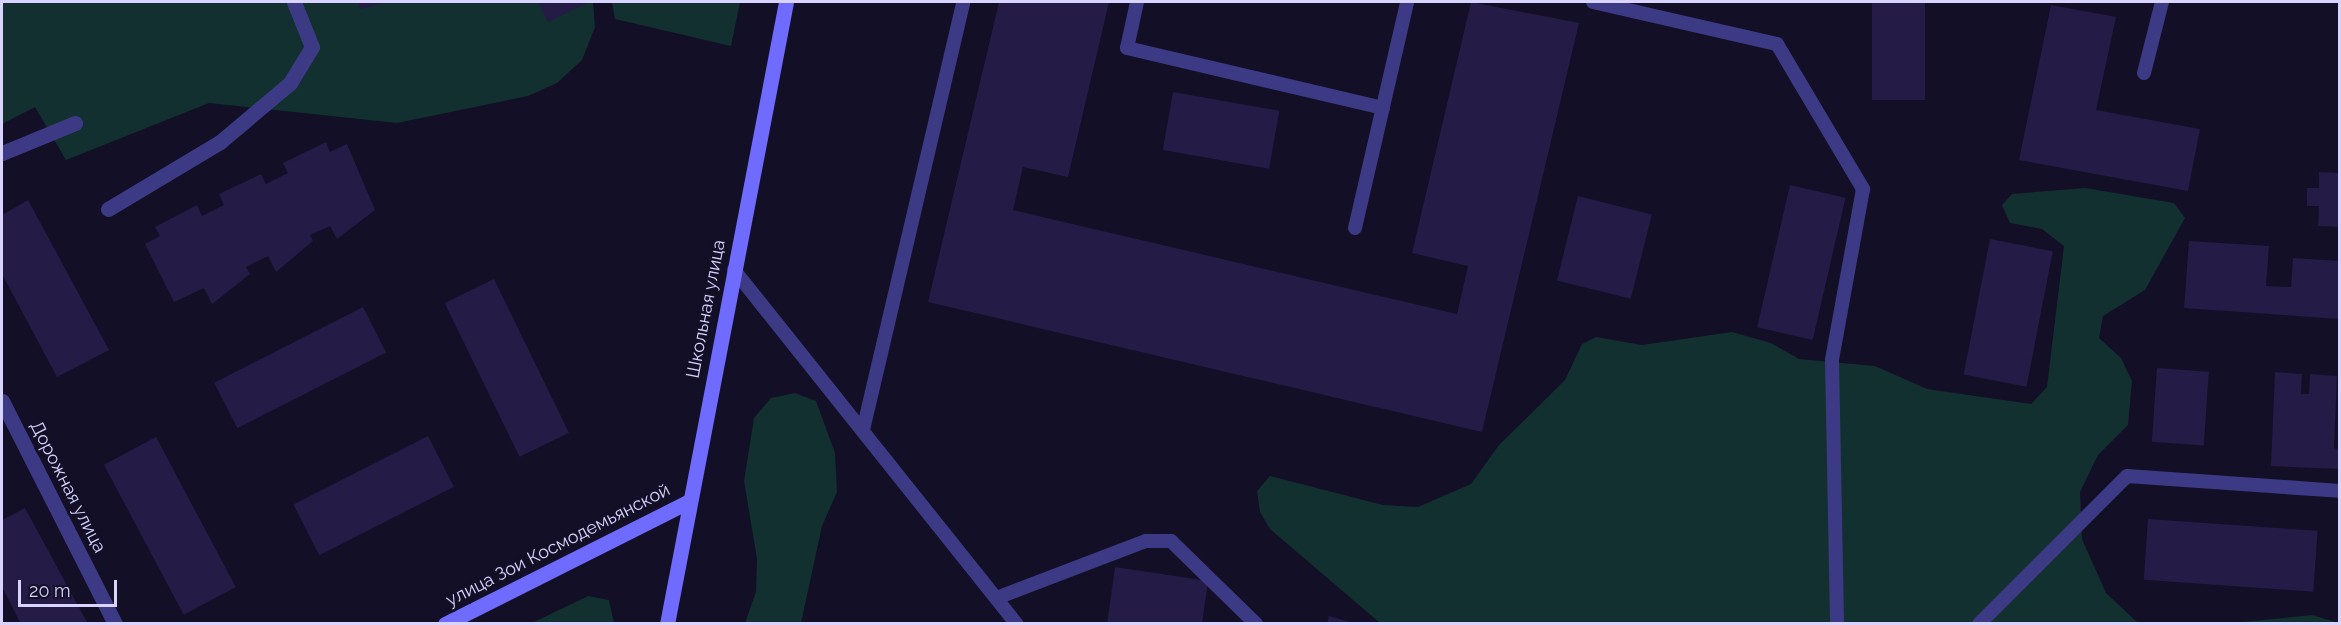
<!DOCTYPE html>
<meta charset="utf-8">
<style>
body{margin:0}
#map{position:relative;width:2341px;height:625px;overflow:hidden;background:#130f26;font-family:Raleway,sans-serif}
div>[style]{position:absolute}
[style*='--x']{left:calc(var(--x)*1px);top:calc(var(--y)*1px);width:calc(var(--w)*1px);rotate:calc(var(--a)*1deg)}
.green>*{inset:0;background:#12302f}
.building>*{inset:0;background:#241b47;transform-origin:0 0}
.lane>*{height:14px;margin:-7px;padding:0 7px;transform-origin:7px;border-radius:7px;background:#3d3a85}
.street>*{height:15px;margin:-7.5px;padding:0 7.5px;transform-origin:7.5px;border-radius:7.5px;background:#3d3a85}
.secondary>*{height:15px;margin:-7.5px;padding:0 7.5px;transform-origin:7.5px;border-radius:7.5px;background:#6f6bff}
span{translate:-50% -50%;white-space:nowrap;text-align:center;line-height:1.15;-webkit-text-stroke:6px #130f26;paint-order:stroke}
.street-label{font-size:18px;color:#d9d4ff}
.frame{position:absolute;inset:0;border:3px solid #d9d4ff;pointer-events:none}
.scale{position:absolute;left:18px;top:580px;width:99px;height:27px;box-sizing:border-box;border:3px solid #d9d4ff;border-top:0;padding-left:8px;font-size:18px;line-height:21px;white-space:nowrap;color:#d9d4ff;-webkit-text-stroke:4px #130f26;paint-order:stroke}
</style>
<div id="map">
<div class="green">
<div style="clip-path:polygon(2px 2px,593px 2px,595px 27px,582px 60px,557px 83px,528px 96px,397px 123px,209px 103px,66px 160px,35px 107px,2px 124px)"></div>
<div style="clip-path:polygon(612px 2px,740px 2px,731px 46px,615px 19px)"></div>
<div style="clip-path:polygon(2085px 188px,2174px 203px,2185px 218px,2145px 290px,2103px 316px,2099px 338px,2121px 358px,2132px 381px,2128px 425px,2098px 455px,2080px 492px,2082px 539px,2106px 593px,2138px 623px,1380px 623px,1270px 529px,1260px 512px,1257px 491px,1270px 476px,1383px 505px,1418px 507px,1471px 484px,1499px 445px,1565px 380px,1582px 344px,1596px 337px,1642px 345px,1732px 332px,1771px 343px,1799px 359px,1875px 366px,1927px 389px,2031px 404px,2047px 387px,2064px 246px,2042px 229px,2010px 223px,2002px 205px,2012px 194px)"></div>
<div style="clip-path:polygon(795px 393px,816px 401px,835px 453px,837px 492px,822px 526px,801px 623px,745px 623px,756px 592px,757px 559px,744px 481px,754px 418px,771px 398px)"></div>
<div style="clip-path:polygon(588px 596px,609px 600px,614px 623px,532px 623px)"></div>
<div style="clip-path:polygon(2312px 615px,2339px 623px,2237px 623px,2242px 622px)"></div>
</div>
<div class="building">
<div style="clip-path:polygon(358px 2px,387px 2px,360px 9px)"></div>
<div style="clip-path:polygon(538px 2px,589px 2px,548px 22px)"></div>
<div style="clip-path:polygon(999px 2px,1109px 2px,1068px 177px,1023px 167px,1013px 210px,1457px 314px,1468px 266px,1412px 253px,1471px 2px,1579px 23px,1482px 432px,928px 302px)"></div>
<div style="left:1872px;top:2px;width:53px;height:98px"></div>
<div style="clip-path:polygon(2051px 5px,2116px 17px,2096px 110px,2200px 129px,2188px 191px,2019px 160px)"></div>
<div style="left:1173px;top:92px;width:108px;height:59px;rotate:10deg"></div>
<div style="clip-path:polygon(326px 142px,330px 152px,347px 144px,375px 210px,337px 239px,330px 226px,310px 235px,313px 241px,276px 272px,268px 256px,246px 267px,250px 274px,212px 304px,204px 288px,174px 302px,145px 244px,160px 236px,155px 227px,197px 205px,202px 216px,224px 205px,219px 194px,261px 174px,266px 184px,288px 173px,283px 163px)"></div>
<div style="clip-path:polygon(2319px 172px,2340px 173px,2340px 227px,2318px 226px,2319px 206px,2307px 206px,2307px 188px,2319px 188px)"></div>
<div style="left:1790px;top:185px;width:57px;height:146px;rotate:13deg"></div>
<div style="left:1578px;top:196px;width:76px;height:87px;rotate:14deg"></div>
<div style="clip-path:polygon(28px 200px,109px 350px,57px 377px,2px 274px,2px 215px)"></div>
<div style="left:1990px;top:239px;width:64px;height:138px;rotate:11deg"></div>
<div style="clip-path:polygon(2189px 241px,2269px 246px,2266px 286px,2291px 287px,2293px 258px,2340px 261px,2340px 319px,2184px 308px)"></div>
<div style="left:494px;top:279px;width:171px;height:55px;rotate:64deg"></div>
<div style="left:363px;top:307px;width:51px;height:167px;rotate:63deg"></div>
<div style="left:2157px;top:368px;width:52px;height:74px;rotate:4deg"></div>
<div style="clip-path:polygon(2275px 372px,2302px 374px,2301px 394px,2309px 394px,2310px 374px,2337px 376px,2334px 448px,2340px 451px,2340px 469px,2271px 466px)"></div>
<div style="left:428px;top:436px;width:57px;height:151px;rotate:63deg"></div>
<div style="left:156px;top:437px;width:170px;height:59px;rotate:62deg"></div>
<div style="clip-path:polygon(25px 508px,88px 624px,21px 624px,2px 587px,2px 520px)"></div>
<div style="left:2148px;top:519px;width:170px;height:61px;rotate:4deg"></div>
<div style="clip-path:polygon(1115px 567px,1208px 581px,1202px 624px,1107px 624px)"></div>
<div style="clip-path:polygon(1329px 616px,1353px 623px,1353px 624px,1327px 624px)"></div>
</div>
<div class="lane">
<div style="--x:1137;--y:2;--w:47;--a:102.3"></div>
<div style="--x:1127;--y:48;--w:263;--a:13.2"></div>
<div style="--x:1593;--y:2;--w:189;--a:12.9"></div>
<div style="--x:1777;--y:44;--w:169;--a:59.3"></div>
<div style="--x:1863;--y:189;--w:174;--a:100.3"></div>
<div style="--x:1832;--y:360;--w:264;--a:88.9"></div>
<div style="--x:2144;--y:73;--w:73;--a:-75.8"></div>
<div style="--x:1355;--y:228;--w:232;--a:-77"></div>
<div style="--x:734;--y:270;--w:453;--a:51.4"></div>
<div style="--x:863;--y:430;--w:440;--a:-76.8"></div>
<div style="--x:999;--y:597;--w:157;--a:-20.9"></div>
<div style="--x:1146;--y:541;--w:25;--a:0"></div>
<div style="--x:1171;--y:541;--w:119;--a:44.3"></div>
<div style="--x:1979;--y:624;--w:209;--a:-45"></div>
<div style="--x:2127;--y:476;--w:213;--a:4"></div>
</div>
<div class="street">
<div style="--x:2;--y:153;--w:79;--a:-22.3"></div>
<div style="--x:108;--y:209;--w:131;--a:-30.9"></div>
<div style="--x:220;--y:142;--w:92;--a:-40.1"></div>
<div style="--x:290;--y:83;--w:42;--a:-58.6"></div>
<div style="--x:312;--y:47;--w:48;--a:-111.8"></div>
<div style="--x:2;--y:401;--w:250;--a:63.1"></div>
</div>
<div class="secondary">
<div style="--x:445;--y:624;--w:272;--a:-26.7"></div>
<div style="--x:667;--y:624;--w:633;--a:-79.17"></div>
</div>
<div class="street-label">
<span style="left:706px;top:309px;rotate:-79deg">Школьная улица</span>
<span style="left:68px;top:487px;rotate:63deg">Дорожная улица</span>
<span style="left:558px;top:545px;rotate:-27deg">улица Зои Космодемьянской</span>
</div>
<div class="frame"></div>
<div class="scale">20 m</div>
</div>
